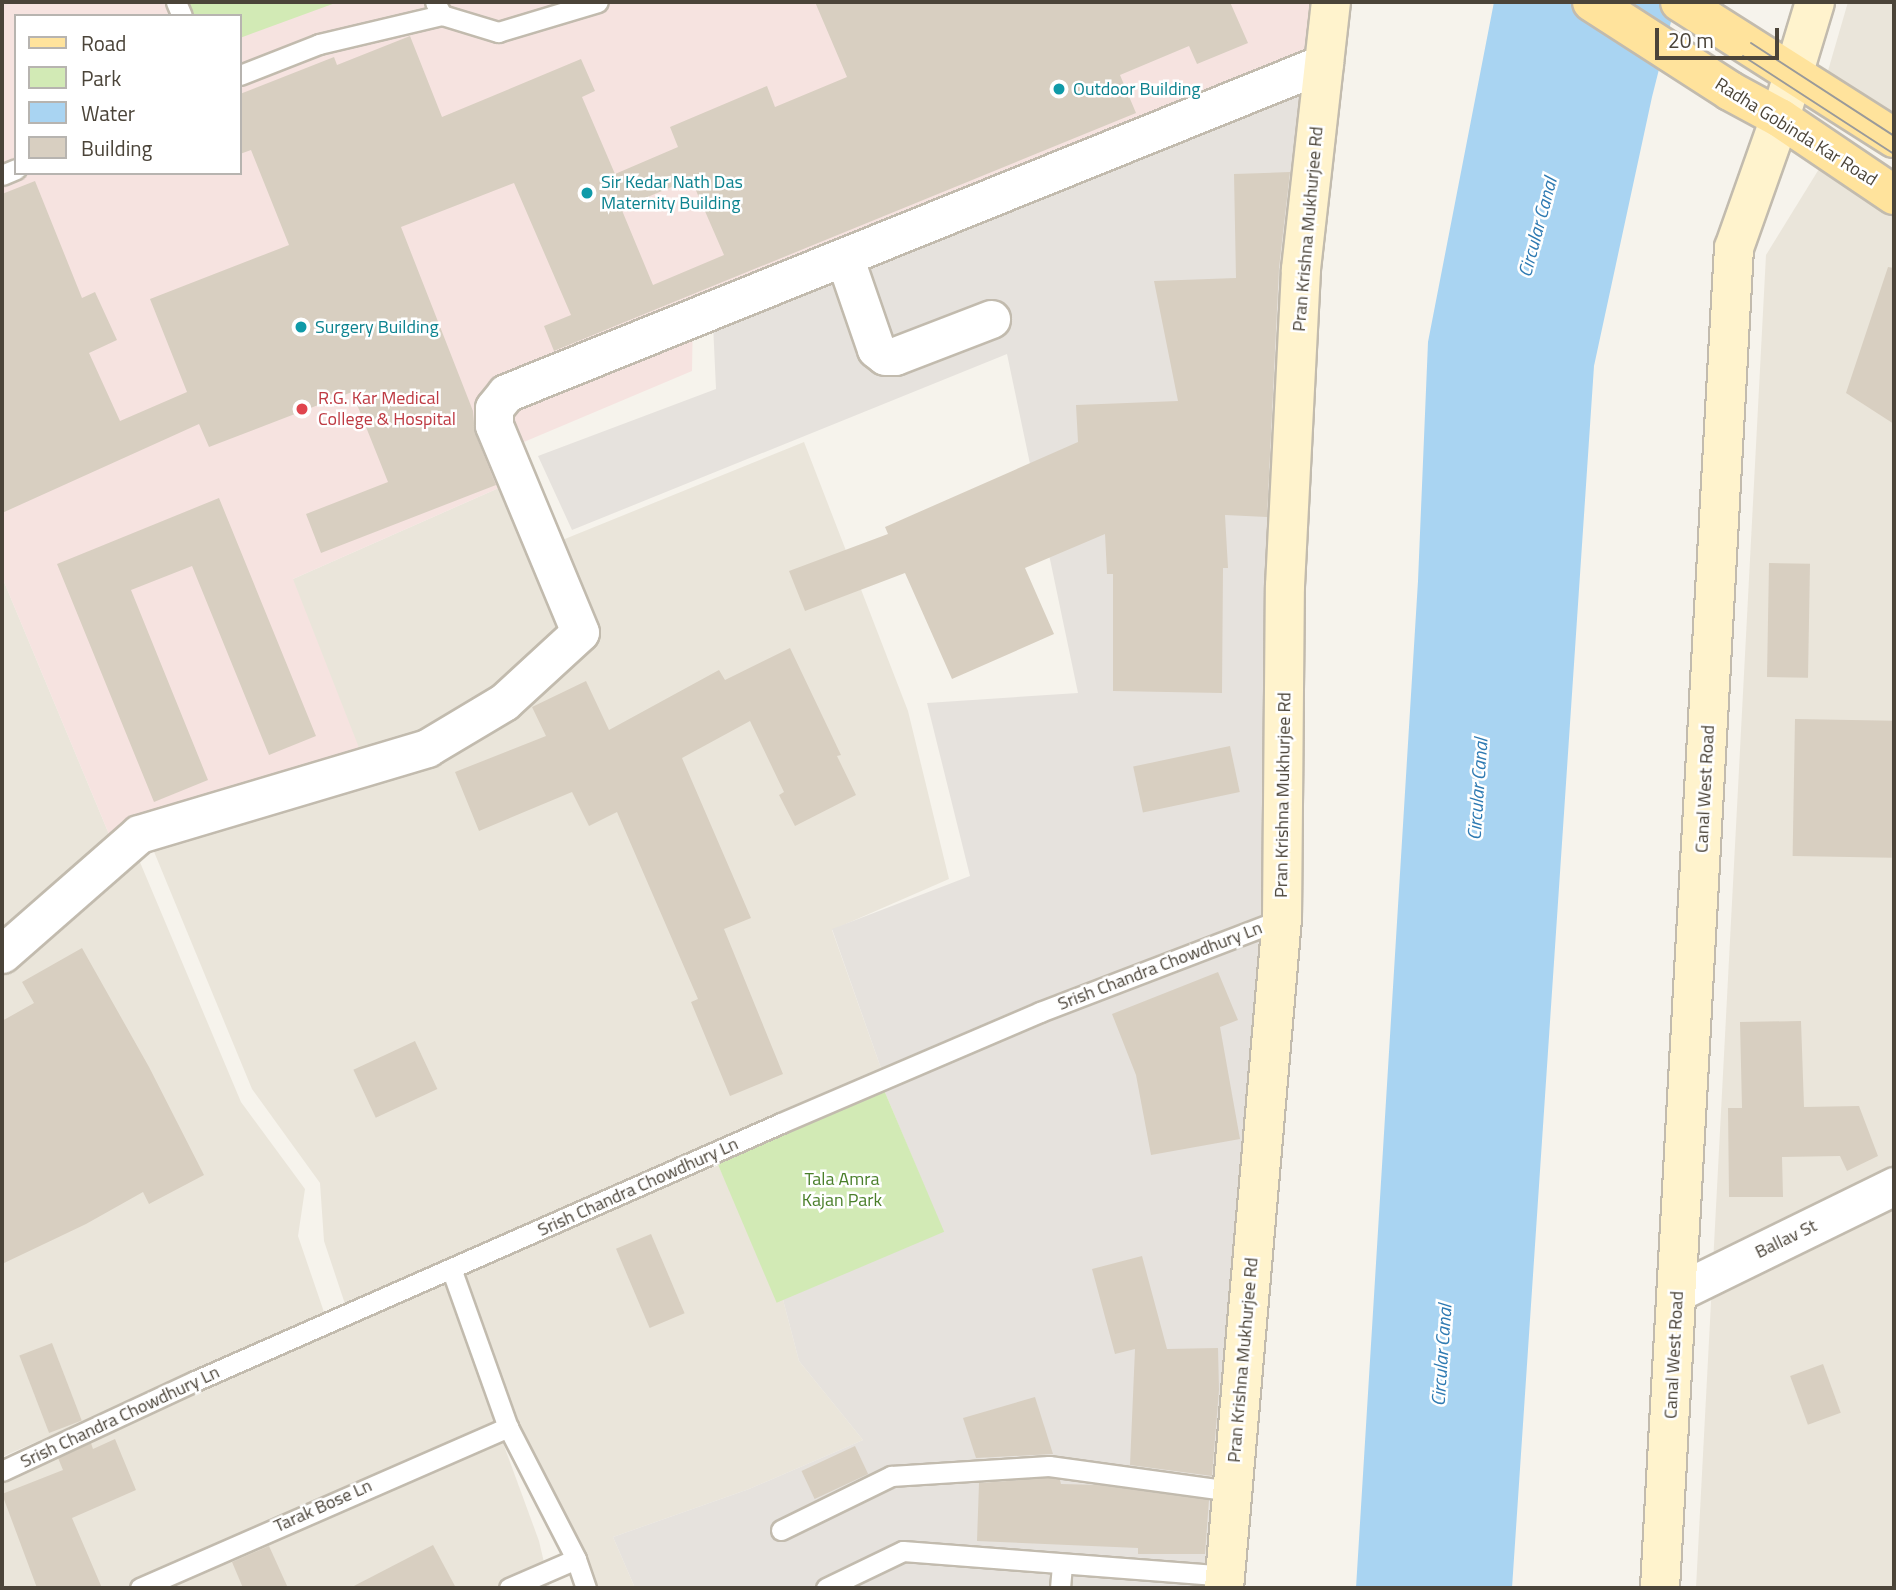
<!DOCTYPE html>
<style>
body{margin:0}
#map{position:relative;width:1896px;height:1590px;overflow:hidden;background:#f6f3ec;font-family:"Titillium Web",sans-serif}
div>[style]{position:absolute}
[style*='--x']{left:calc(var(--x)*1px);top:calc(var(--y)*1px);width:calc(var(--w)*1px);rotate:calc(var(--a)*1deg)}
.residential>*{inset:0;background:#eae5da}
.industrial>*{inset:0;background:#e6e2dd}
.medical>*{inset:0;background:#f6e3e0}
.green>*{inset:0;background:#d2eab5;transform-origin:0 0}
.water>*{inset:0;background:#a9d4f2}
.building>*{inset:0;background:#d8cfc1;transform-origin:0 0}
.roads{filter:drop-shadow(2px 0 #c2bbae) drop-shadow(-2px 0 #c2bbae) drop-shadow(0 2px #c2bbae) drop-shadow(0 -2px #c2bbae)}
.lane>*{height:19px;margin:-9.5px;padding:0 9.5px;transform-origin:9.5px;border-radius:9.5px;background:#fff}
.street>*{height:37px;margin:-18.5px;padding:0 18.5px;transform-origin:18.5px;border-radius:18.5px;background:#fff}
.secondary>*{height:38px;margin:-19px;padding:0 19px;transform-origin:19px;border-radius:19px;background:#fff3cd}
.primary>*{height:38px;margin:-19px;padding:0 19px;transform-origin:19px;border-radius:19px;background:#ffe39c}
.tram>*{height:2px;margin:-1px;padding:0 1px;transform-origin:1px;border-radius:1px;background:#9a9a9a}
.dots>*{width:19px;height:19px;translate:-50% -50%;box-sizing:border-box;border:4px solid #fff;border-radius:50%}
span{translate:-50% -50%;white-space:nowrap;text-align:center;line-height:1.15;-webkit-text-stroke:5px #fff;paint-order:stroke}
.culture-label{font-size:18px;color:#0d838f}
.left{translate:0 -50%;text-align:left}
.street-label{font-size:18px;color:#4b4439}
.health-label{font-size:18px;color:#be3a42}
.park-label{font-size:18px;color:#4a7f2a}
.water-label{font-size:19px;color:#2e7ab2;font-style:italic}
.frame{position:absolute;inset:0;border:4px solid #4b4439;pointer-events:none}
.legend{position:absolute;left:14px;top:14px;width:228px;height:161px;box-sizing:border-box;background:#fff;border:2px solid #b7b4b0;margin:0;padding:9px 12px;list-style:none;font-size:21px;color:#4b4439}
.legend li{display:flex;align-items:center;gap:14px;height:35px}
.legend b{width:35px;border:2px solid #b7b4b0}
.scale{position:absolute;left:1655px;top:28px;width:124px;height:32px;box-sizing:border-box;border:4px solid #4b4439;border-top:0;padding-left:9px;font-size:21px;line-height:24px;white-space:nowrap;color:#4b4439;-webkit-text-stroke:5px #fff;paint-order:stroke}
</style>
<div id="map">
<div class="residential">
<div style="clip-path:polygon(1848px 2px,1894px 2px,1894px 131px,1823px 88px)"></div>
<div style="clip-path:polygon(1827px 156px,1894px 198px,1894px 1588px,1696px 1588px,1766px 255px)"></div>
<div style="clip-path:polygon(804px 442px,908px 711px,949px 879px,832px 930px,882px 1071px,808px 1100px,347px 1310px,324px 1241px,320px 1183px,252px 1089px,150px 842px,293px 579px,519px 479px,550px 545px)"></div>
<div style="clip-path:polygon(2px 577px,111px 839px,2px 933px)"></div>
<div style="clip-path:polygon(134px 848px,241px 1102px,305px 1189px,298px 1236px,325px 1315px,2px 1457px,2px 968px)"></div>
<div style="clip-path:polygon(718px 1165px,781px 1292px,799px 1361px,863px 1440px,749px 1489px,613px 1537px,635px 1588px,575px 1588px,562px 1540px,459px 1275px)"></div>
<div style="clip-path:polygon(444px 1282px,539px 1541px,550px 1588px,2px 1588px,2px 1481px)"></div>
</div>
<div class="industrial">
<div style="clip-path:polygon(1316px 74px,1265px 919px,882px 1071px,832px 929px,970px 876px,927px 703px,1078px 693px,1007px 354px,572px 530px,538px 456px,716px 389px,713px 324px)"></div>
<div style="clip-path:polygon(1268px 937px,1212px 1588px,635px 1588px,613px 1537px,749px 1489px,863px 1440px,799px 1361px,781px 1292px,943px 1231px,884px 1090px,1066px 1011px)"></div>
</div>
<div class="medical">
<div style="clip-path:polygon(evenodd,2px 2px,1315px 2px,1309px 60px,693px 314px,692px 371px,512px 447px,519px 479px,293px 579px,363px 758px,111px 839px,2px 577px,2px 2px,16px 16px,240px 16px,240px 173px,16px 173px,16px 16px)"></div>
</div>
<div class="green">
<div style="clip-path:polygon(185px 2px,338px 2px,240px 38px,240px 16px,191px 16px)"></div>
<div style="left:884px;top:1090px;width:154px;height:182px;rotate:67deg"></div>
</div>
<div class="water">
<div style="clip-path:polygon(1494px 2px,1676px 2px,1652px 97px,1594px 366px,1512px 1588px,1356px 1588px,1418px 581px,1428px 342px)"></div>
</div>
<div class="building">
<div style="clip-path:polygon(evenodd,815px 2px,1230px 2px,1248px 43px,1197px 64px,1189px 46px,1120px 75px,1136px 113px,554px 351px,544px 326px,571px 315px,514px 183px,401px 227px,473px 411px,475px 433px,496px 485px,321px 553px,306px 514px,388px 482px,352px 392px,209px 447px,199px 424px,2px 513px,2px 194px,35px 181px,82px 298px,95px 292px,117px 340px,89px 353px,120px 421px,187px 392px,150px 299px,289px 245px,251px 150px,240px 154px,240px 94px,334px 57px,337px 65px,410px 36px,442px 117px,581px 59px,595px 91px,582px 97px,615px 174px,678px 147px,670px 127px,767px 86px,775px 107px,847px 77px,815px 2px,691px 179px,724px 255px,653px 285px,621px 208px,691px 179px)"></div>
<div style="clip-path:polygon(1290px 172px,1279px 268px,1267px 517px,1225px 515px,1228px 568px,1223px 568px,1222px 693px,1113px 691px,1113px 574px,1107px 574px,1105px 534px,1025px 568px,1054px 634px,952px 679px,905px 573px,805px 611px,789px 571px,888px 534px,885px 527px,1078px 442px,1076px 405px,1178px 401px,1154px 281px,1236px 278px,1234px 174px)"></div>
<div style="clip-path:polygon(1888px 267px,1894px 268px,1894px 424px,1846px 393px)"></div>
<div style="clip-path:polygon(219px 498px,316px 736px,269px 755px,192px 566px,131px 590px,208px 780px,154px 802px,57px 564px)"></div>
<div style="left:1769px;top:563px;width:41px;height:114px;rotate:1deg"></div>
<div style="clip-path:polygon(790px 648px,841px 755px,837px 756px,856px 795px,795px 826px,779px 795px,784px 792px,750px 721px,682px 758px,751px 918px,724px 929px,783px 1074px,730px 1096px,691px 1002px,698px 999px,617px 812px,589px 826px,572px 792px,479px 831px,455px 772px,546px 736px,532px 707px,586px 681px,609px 730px,719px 670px,725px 680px)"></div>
<div style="left:1795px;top:719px;width:99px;height:137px;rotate:1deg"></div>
<div style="left:1230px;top:746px;width:47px;height:99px;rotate:78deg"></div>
<div style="clip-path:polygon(82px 948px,149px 1067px,204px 1175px,149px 1204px,143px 1192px,86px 1224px,2px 1264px,2px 1021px,34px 1003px,22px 982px)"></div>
<div style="clip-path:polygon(1218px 972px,1238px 1020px,1220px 1027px,1240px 1139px,1151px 1155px,1136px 1075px,1112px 1014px)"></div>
<div style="clip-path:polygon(1801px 1021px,1804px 1107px,1859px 1106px,1878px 1156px,1847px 1171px,1840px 1156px,1782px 1157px,1783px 1197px,1729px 1197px,1728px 1108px,1742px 1108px,1740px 1022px)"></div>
<div style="left:415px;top:1041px;width:53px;height:68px;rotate:65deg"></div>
<div style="left:651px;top:1234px;width:86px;height:38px;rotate:67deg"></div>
<div style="clip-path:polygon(1142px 1256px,1167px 1349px,1218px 1348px,1219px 1390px,1212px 1476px,1130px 1465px,1135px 1349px,1115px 1354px,1092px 1269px)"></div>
<div style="left:52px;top:1343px;width:83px;height:35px;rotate:69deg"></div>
<div style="left:1823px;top:1364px;width:52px;height:35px;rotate:70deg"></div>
<div style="clip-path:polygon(1035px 1397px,1053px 1454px,976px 1458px,963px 1418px)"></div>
<div style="clip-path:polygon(115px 1439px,136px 1490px,72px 1518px,102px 1588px,37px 1588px,2px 1494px,63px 1470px,58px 1458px,91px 1443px,93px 1449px)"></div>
<div style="left:855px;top:1446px;width:31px;height:59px;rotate:65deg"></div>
<div style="clip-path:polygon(1049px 1478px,1060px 1480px,1061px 1484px,1099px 1485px,1209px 1500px,1205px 1554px,1138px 1554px,1138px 1548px,977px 1541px,979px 1483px)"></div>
<div style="clip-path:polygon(433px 1545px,456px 1588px,350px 1588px)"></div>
<div style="clip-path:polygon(269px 1546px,288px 1588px,243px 1588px,232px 1562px)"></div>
</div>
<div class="roads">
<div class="lane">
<div style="--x:176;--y:2;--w:15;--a:67"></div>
<div style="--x:435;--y:2;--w:15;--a:62"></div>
<div style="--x:442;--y:15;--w:59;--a:16.9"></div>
<div style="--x:498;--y:32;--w:104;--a:-16.7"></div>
<div style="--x:240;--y:75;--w:85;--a:-21.4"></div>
<div style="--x:319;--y:44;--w:126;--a:-13.3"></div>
<div style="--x:2;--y:175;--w:15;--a:-23"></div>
<div style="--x:452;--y:1271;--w:166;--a:70.3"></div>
<div style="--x:508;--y:1427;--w:148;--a:62.7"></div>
<div style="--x:576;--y:1559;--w:31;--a:71"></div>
<div style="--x:2;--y:1471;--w:213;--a:-25"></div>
<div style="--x:195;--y:1381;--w:640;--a:-23.76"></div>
<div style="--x:781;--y:1123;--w:282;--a:-23.2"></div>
<div style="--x:1040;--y:1012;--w:259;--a:-21"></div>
<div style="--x:781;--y:1530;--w:123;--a:-26.1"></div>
<div style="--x:891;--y:1476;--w:158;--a:-3.6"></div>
<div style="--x:1049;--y:1466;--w:185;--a:7.8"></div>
<div style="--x:140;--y:1588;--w:402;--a:-23.6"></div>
<div style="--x:509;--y:1588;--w:73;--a:-23.4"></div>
<div style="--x:826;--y:1588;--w:85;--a:-25.7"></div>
<div style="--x:903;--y:1551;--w:323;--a:4.4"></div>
<div style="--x:1060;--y:1588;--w:23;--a:-85"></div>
</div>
<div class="street">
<div style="--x:845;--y:259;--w:95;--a:71"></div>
<div style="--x:876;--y:349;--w:11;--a:38"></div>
<div style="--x:885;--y:356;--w:10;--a:0"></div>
<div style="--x:895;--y:356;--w:103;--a:-21.1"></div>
<div style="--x:2;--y:954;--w:182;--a:-41.2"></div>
<div style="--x:139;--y:834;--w:301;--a:-16.6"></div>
<div style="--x:427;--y:748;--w:90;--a:-30.9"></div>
<div style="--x:504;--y:702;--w:103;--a:-42.6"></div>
<div style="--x:580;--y:632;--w:224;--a:-112.6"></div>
<div style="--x:494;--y:425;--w:17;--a:-90"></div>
<div style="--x:494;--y:408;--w:19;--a:-51"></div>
<div style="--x:506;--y:393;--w:882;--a:-21.97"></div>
<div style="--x:1678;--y:1292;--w:241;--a:-26.1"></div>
</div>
<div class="secondary">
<div style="--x:1224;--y:1588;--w:672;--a:-85.05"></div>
<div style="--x:1282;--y:919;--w:333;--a:-89.5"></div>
<div style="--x:1285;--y:586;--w:317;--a:-87.1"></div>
<div style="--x:1301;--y:269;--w:269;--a:-83.6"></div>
<div style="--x:1660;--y:1588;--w:1342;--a:-86.84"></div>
<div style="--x:1734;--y:248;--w:138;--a:-70.5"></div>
<div style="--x:1780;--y:118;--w:121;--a:-73.2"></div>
</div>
<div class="primary">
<div style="--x:1592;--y:2;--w:164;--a:32.8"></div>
<div style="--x:1730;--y:91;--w:57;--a:28.4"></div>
<div style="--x:1780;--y:118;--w:138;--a:34"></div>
<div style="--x:1680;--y:2;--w:254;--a:32.4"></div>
</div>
</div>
<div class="tram">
<div style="--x:1751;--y:43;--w:171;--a:33"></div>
<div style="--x:1743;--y:56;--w:180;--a:33"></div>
</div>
<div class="dots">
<div style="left:1059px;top:89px;background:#0f9aa8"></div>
<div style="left:587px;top:193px;background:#0f9aa8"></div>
<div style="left:301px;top:327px;background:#0f9aa8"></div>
<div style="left:302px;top:409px;background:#e0444e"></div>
</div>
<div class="culture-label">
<span class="left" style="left:1073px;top:89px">Outdoor Building</span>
<span class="left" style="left:601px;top:193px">Sir Kedar Nath Das<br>Maternity Building</span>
<span class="left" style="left:315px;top:327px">Surgery Building</span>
</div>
<div class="street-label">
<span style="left:1796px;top:132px;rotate:32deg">Radha Gobinda Kar Road</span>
<span style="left:1308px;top:229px;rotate:-85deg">Pran Krishna Mukhurjee Rd</span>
<span style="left:1705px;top:789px;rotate:-87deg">Canal West Road</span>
<span style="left:1283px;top:795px;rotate:-89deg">Pran Krishna Mukhurjee Rd</span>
<span style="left:1160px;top:966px;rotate:-21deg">Srish Chandra Chowdhury Ln</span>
<span style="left:638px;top:1187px;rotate:-24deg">Srish Chandra Chowdhury Ln</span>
<span style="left:1786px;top:1239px;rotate:-26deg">Ballav St</span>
<span style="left:1674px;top:1355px;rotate:-87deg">Canal West Road</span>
<span style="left:1243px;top:1360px;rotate:-85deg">Pran Krishna Mukhurjee Rd</span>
<span style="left:120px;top:1417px;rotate:-25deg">Srish Chandra Chowdhury Ln</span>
<span style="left:323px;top:1506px;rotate:-24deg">Tarak Bose Ln</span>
</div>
<div class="health-label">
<span class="left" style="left:318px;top:409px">R.G. Kar Medical<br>College &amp; Hospital</span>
</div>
<div class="park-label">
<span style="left:842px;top:1190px">Tala Amra<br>Kajan Park</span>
</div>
<div class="water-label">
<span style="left:1537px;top:227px;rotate:-75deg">Circular Canal</span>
<span style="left:1477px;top:789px;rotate:-86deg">Circular Canal</span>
<span style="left:1441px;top:1355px;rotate:-86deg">Circular Canal</span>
</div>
<div class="frame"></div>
<ul class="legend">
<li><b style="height:9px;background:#ffe39c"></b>Road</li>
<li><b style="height:19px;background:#d2eab5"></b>Park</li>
<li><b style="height:19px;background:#a9d4f2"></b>Water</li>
<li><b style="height:19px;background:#d8cfc1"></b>Building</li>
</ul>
<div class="scale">20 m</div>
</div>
